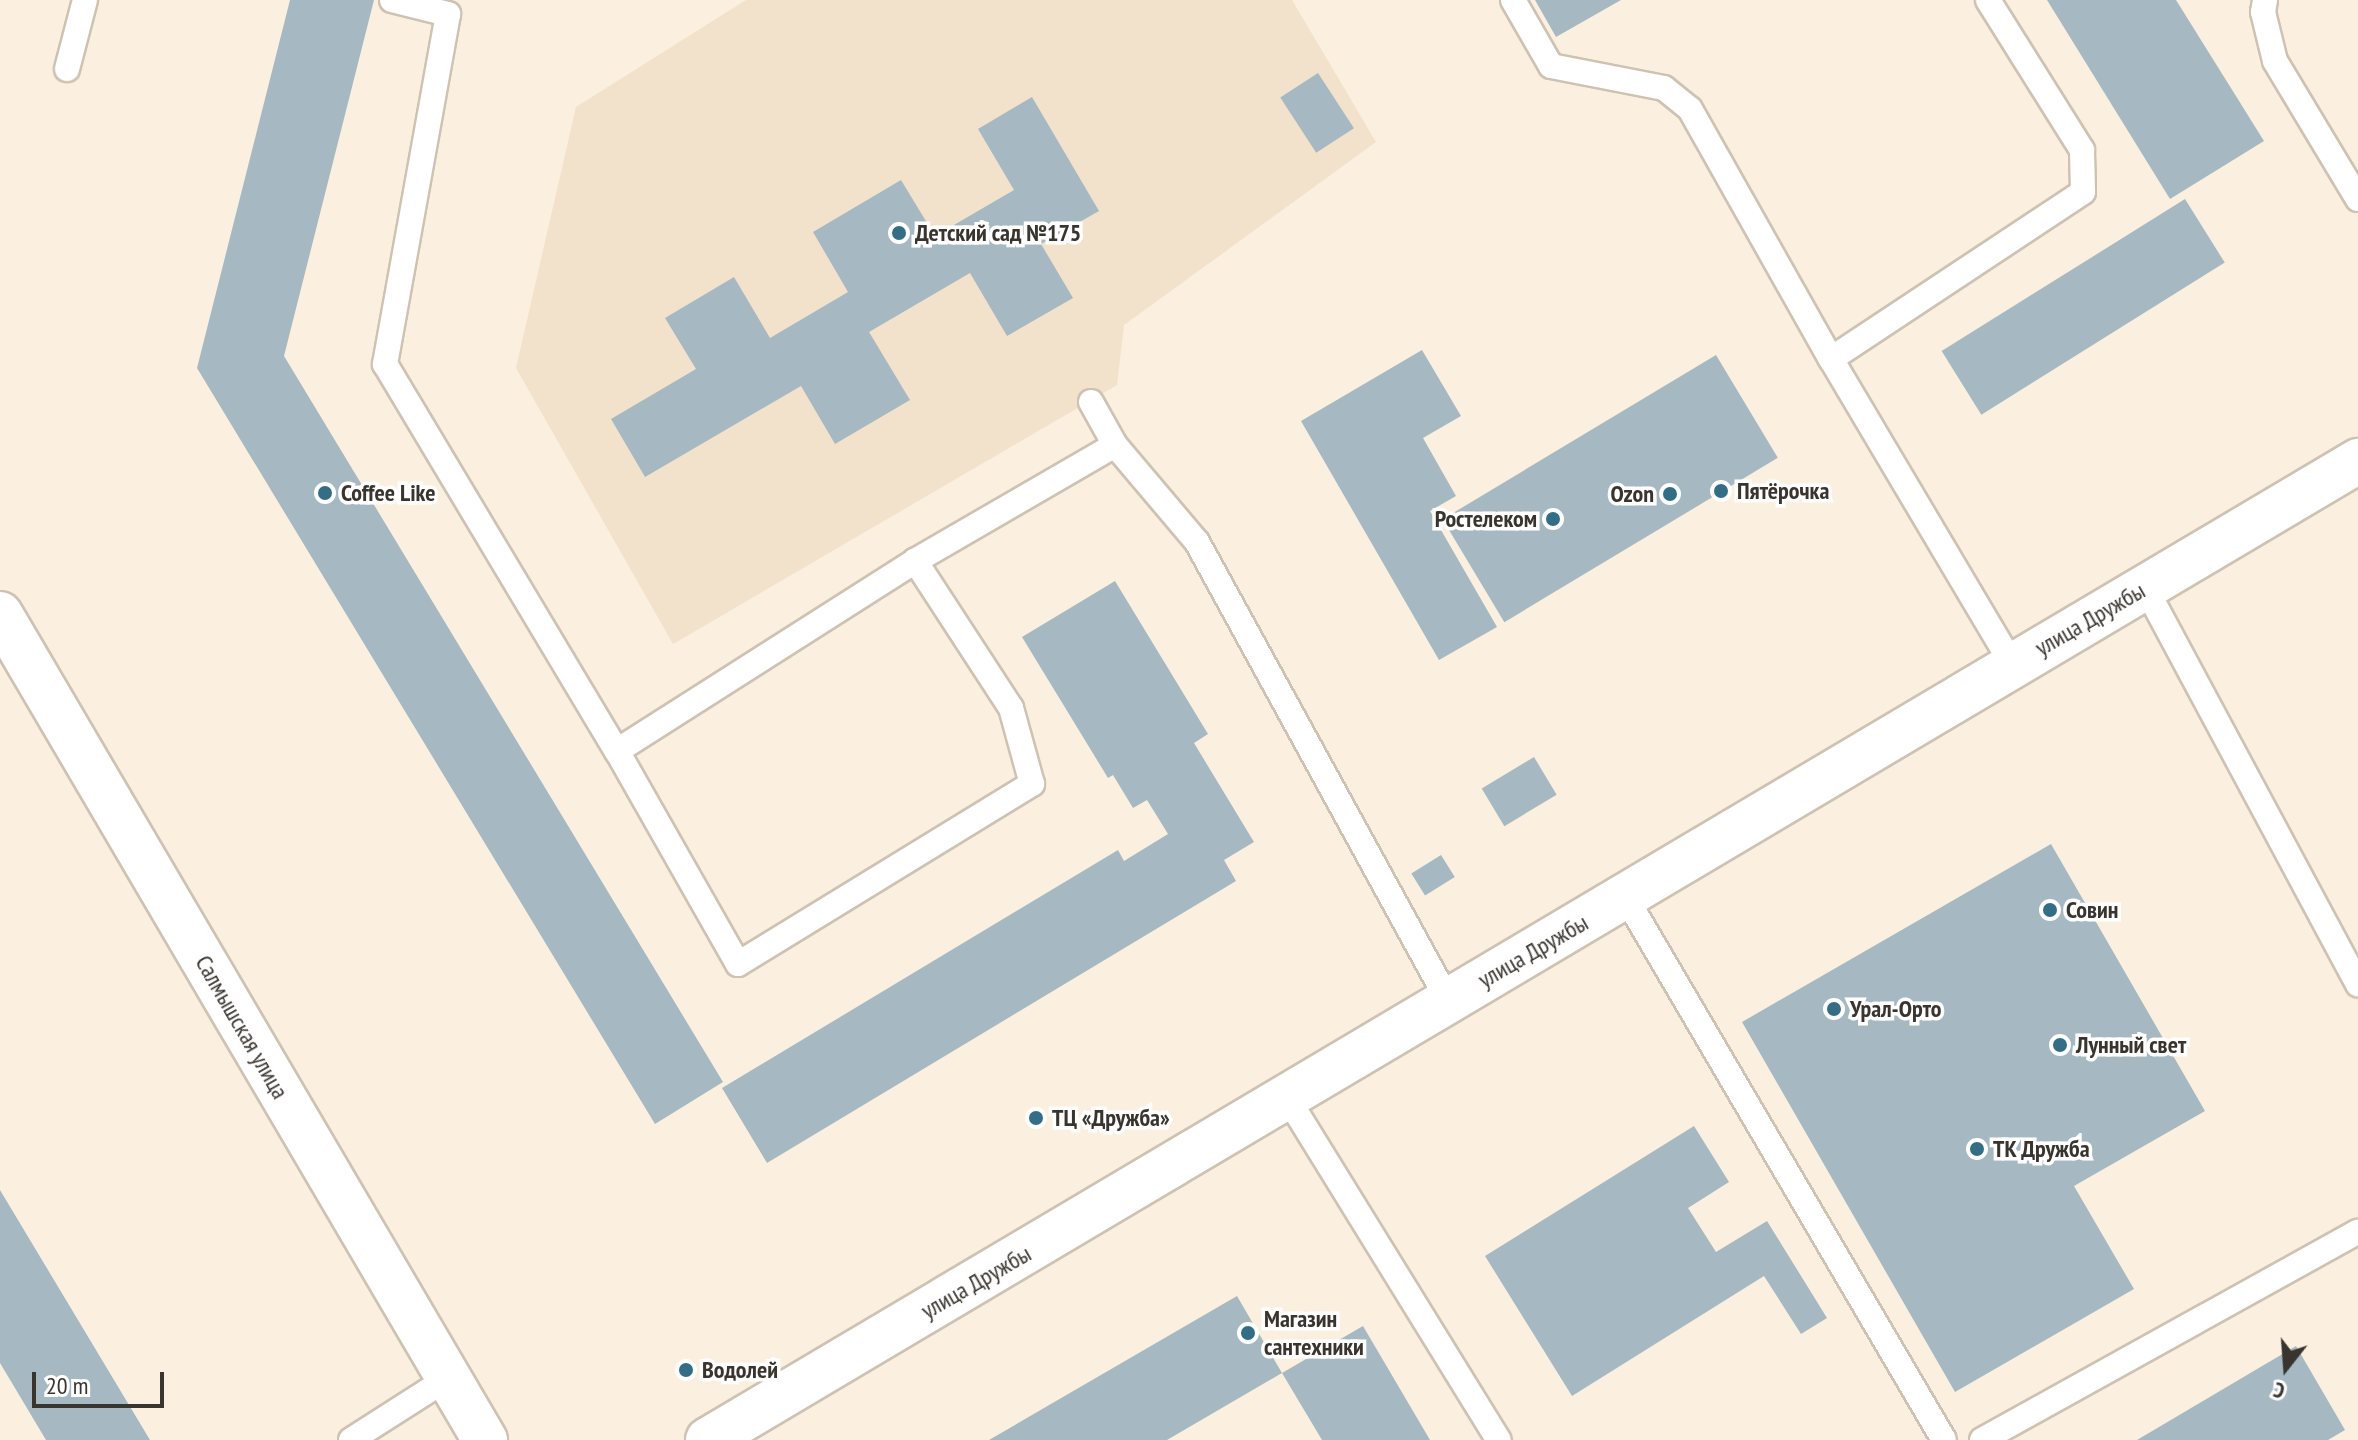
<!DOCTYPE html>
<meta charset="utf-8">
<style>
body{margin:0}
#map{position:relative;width:2358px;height:1440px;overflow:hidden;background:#fbefdf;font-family:"PT Sans Narrow",sans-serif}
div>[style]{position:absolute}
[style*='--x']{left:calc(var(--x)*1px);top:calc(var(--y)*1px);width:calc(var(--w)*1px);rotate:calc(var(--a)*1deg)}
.built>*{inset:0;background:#f2e1cb}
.building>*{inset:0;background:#a6b9c2;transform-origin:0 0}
.roads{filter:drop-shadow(2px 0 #cec2b3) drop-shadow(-2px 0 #cec2b3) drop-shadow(0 2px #cec2b3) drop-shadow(0 -2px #cec2b3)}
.service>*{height:24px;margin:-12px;padding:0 12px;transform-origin:12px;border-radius:12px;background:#fff}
.minor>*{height:44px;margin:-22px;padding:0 22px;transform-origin:22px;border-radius:22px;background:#fff}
.secondary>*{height:44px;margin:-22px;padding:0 22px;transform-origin:22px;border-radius:22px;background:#fff}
.dots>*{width:22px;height:22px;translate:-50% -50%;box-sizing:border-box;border:4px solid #fefefe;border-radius:50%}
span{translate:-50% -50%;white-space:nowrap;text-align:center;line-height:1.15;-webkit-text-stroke:7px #fefefe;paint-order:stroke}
.poi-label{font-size:24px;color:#39342e;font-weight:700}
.left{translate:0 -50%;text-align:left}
.right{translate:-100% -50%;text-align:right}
.street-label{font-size:24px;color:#39342e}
.north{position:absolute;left:2246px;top:1328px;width:80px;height:80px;-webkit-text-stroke:6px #fefefe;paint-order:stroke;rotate:197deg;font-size:22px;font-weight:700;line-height:32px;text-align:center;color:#39342e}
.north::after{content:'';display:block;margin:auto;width:28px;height:36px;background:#39342e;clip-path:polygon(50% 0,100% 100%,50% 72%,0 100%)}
.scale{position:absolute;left:32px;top:1372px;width:132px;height:36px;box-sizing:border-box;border:4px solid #39342e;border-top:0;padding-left:10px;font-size:24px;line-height:28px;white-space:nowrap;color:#39342e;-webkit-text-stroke:6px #fefefe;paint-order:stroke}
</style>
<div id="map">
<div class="built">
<div style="clip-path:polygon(746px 0,1292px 0,1376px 142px,1124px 325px,1117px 385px,673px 644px,516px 368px,576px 107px)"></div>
</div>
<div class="building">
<div style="clip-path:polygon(290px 0,374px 0,284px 356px,723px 1082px,655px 1124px,197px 368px)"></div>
<div style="clip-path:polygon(1535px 0,1621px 0,1556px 37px)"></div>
<div style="clip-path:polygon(2047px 0,2176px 0,2264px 141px,2170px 199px)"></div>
<div style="left:1318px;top:73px;width:66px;height:45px;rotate:57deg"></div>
<div style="clip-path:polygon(1032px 97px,1099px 211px,1041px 244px,1073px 298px,1007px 336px,970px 273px,869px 332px,910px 400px,835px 444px,801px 386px,645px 477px,611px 419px,696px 369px,665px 318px,734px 277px,770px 338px,848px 292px,813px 232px,901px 180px,935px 236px,1014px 190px,978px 129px)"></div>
<div style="left:2185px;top:199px;width:75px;height:287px;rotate:58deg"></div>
<div style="clip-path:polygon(1422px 350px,1461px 416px,1423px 438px,1456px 496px,1430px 511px,1497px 627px,1439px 660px,1301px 421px)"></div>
<div style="left:1716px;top:355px;width:120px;height:319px;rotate:59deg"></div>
<div style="clip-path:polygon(1115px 581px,1208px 734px,1194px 743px,1254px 842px,1224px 860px,1236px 881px,767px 1163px,722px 1088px,1118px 850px,1124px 861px,1168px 834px,1147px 800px,1133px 808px,1113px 775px,1108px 778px,1022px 637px)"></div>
<div style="left:1534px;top:757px;width:44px;height:61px;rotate:59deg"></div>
<div style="clip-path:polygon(2051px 844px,2205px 1111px,2074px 1186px,2134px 1289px,1955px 1392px,1742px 1022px)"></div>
<div style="left:1441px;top:855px;width:26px;height:35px;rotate:58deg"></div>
<div style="clip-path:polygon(1694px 1126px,1729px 1182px,1688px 1208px,1716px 1252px,1767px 1221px,1827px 1318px,1801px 1334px,1764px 1276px,1572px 1396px,1485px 1256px)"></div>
<div style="clip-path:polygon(0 1190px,150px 1440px,46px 1440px,0 1363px)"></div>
<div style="clip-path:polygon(1237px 1296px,1282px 1373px,1167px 1440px,989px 1440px)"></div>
<div style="clip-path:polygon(1363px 1326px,1430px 1440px,1322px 1440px,1282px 1373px)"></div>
<div style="clip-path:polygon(2296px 1346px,2345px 1430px,2328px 1440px,2137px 1440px)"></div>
</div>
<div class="roads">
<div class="service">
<div style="--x:392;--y:0;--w:58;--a:14"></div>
<div style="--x:448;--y:14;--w:356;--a:100.2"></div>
<div style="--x:385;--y:364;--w:451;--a:59.1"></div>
<div style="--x:617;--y:751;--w:245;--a:60.4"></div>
<div style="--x:738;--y:964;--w:345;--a:-31.5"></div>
<div style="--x:1032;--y:784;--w:79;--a:-105.4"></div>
<div style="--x:1011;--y:708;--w:176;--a:-123.1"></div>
<div style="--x:915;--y:561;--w:231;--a:-30.1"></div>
<div style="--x:1115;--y:445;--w:127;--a:49.8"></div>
<div style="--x:1197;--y:542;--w:522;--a:61.28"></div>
<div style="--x:1513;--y:0;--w:76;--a:60.1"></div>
<div style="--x:1551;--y:66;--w:115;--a:11"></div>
<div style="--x:1664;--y:88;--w:33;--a:39"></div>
<div style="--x:1690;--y:109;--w:287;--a:60.6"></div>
<div style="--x:1831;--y:359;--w:355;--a:59.3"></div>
<div style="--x:2265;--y:0;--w:12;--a:99"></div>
<div style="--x:2263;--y:12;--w:50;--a:76.2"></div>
<div style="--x:2275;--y:61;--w:161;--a:59"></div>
<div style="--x:67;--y:69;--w:71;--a:-75.4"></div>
<div style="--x:1831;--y:359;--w:302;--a:-33.5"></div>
<div style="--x:2083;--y:192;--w:42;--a:-91.4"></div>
<div style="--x:2082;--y:150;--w:177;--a:-122.1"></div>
<div style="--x:1091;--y:402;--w:49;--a:60.8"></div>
<div style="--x:2145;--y:587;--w:451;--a:61.8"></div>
<div style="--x:617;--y:751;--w:353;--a:-32.5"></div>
<div style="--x:1626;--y:898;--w:628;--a:59.6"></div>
<div style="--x:1288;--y:1099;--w:401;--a:58.3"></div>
<div style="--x:351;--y:1440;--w:115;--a:-32.6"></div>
<div style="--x:1982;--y:1440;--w:430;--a:-29"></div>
</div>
<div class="minor">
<div style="--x:708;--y:1440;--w:1919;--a:-30.68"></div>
</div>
<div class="secondary">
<div style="--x:0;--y:614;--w:958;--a:59.58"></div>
</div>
</div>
<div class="dots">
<div style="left:899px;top:233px;background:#336e86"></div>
<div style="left:1721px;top:491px;background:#336e86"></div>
<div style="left:325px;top:493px;background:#336e86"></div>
<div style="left:1670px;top:494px;background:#336e86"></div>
<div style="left:1553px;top:519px;background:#336e86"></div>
<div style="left:2050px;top:910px;background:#336e86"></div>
<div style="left:1834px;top:1009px;background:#336e86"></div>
<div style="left:2060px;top:1045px;background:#336e86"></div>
<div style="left:1036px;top:1118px;background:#336e86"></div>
<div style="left:1977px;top:1149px;background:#336e86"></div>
<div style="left:1248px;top:1333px;background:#336e86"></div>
<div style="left:686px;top:1370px;background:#336e86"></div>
</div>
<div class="poi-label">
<span class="left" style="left:915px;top:233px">Детский сад №175</span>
<span class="left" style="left:1737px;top:491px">Пятёрочка</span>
<span class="left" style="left:341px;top:493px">Coffee Like</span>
<span class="right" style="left:1654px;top:494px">Ozon</span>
<span class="right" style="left:1537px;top:519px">Ростелеком</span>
<span class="left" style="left:2066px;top:910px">Совин</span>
<span class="left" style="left:1850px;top:1009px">Урал-Орто</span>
<span class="left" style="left:2076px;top:1045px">Лунный свет</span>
<span class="left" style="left:1052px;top:1118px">ТЦ «Дружба»</span>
<span class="left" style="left:1993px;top:1149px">ТК Дружба</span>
<span class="left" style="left:1264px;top:1333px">Магазин<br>сантехники</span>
<span class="left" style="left:702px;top:1370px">Водолей</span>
</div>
<div class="street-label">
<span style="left:2090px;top:619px;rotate:-30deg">улица Дружбы</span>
<span style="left:1533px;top:951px;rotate:-30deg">улица Дружбы</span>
<span style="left:242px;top:1027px;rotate:60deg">Салмышская улица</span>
<span style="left:976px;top:1282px;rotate:-30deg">улица Дружбы</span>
</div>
<div class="north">С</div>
<div class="scale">20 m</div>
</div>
